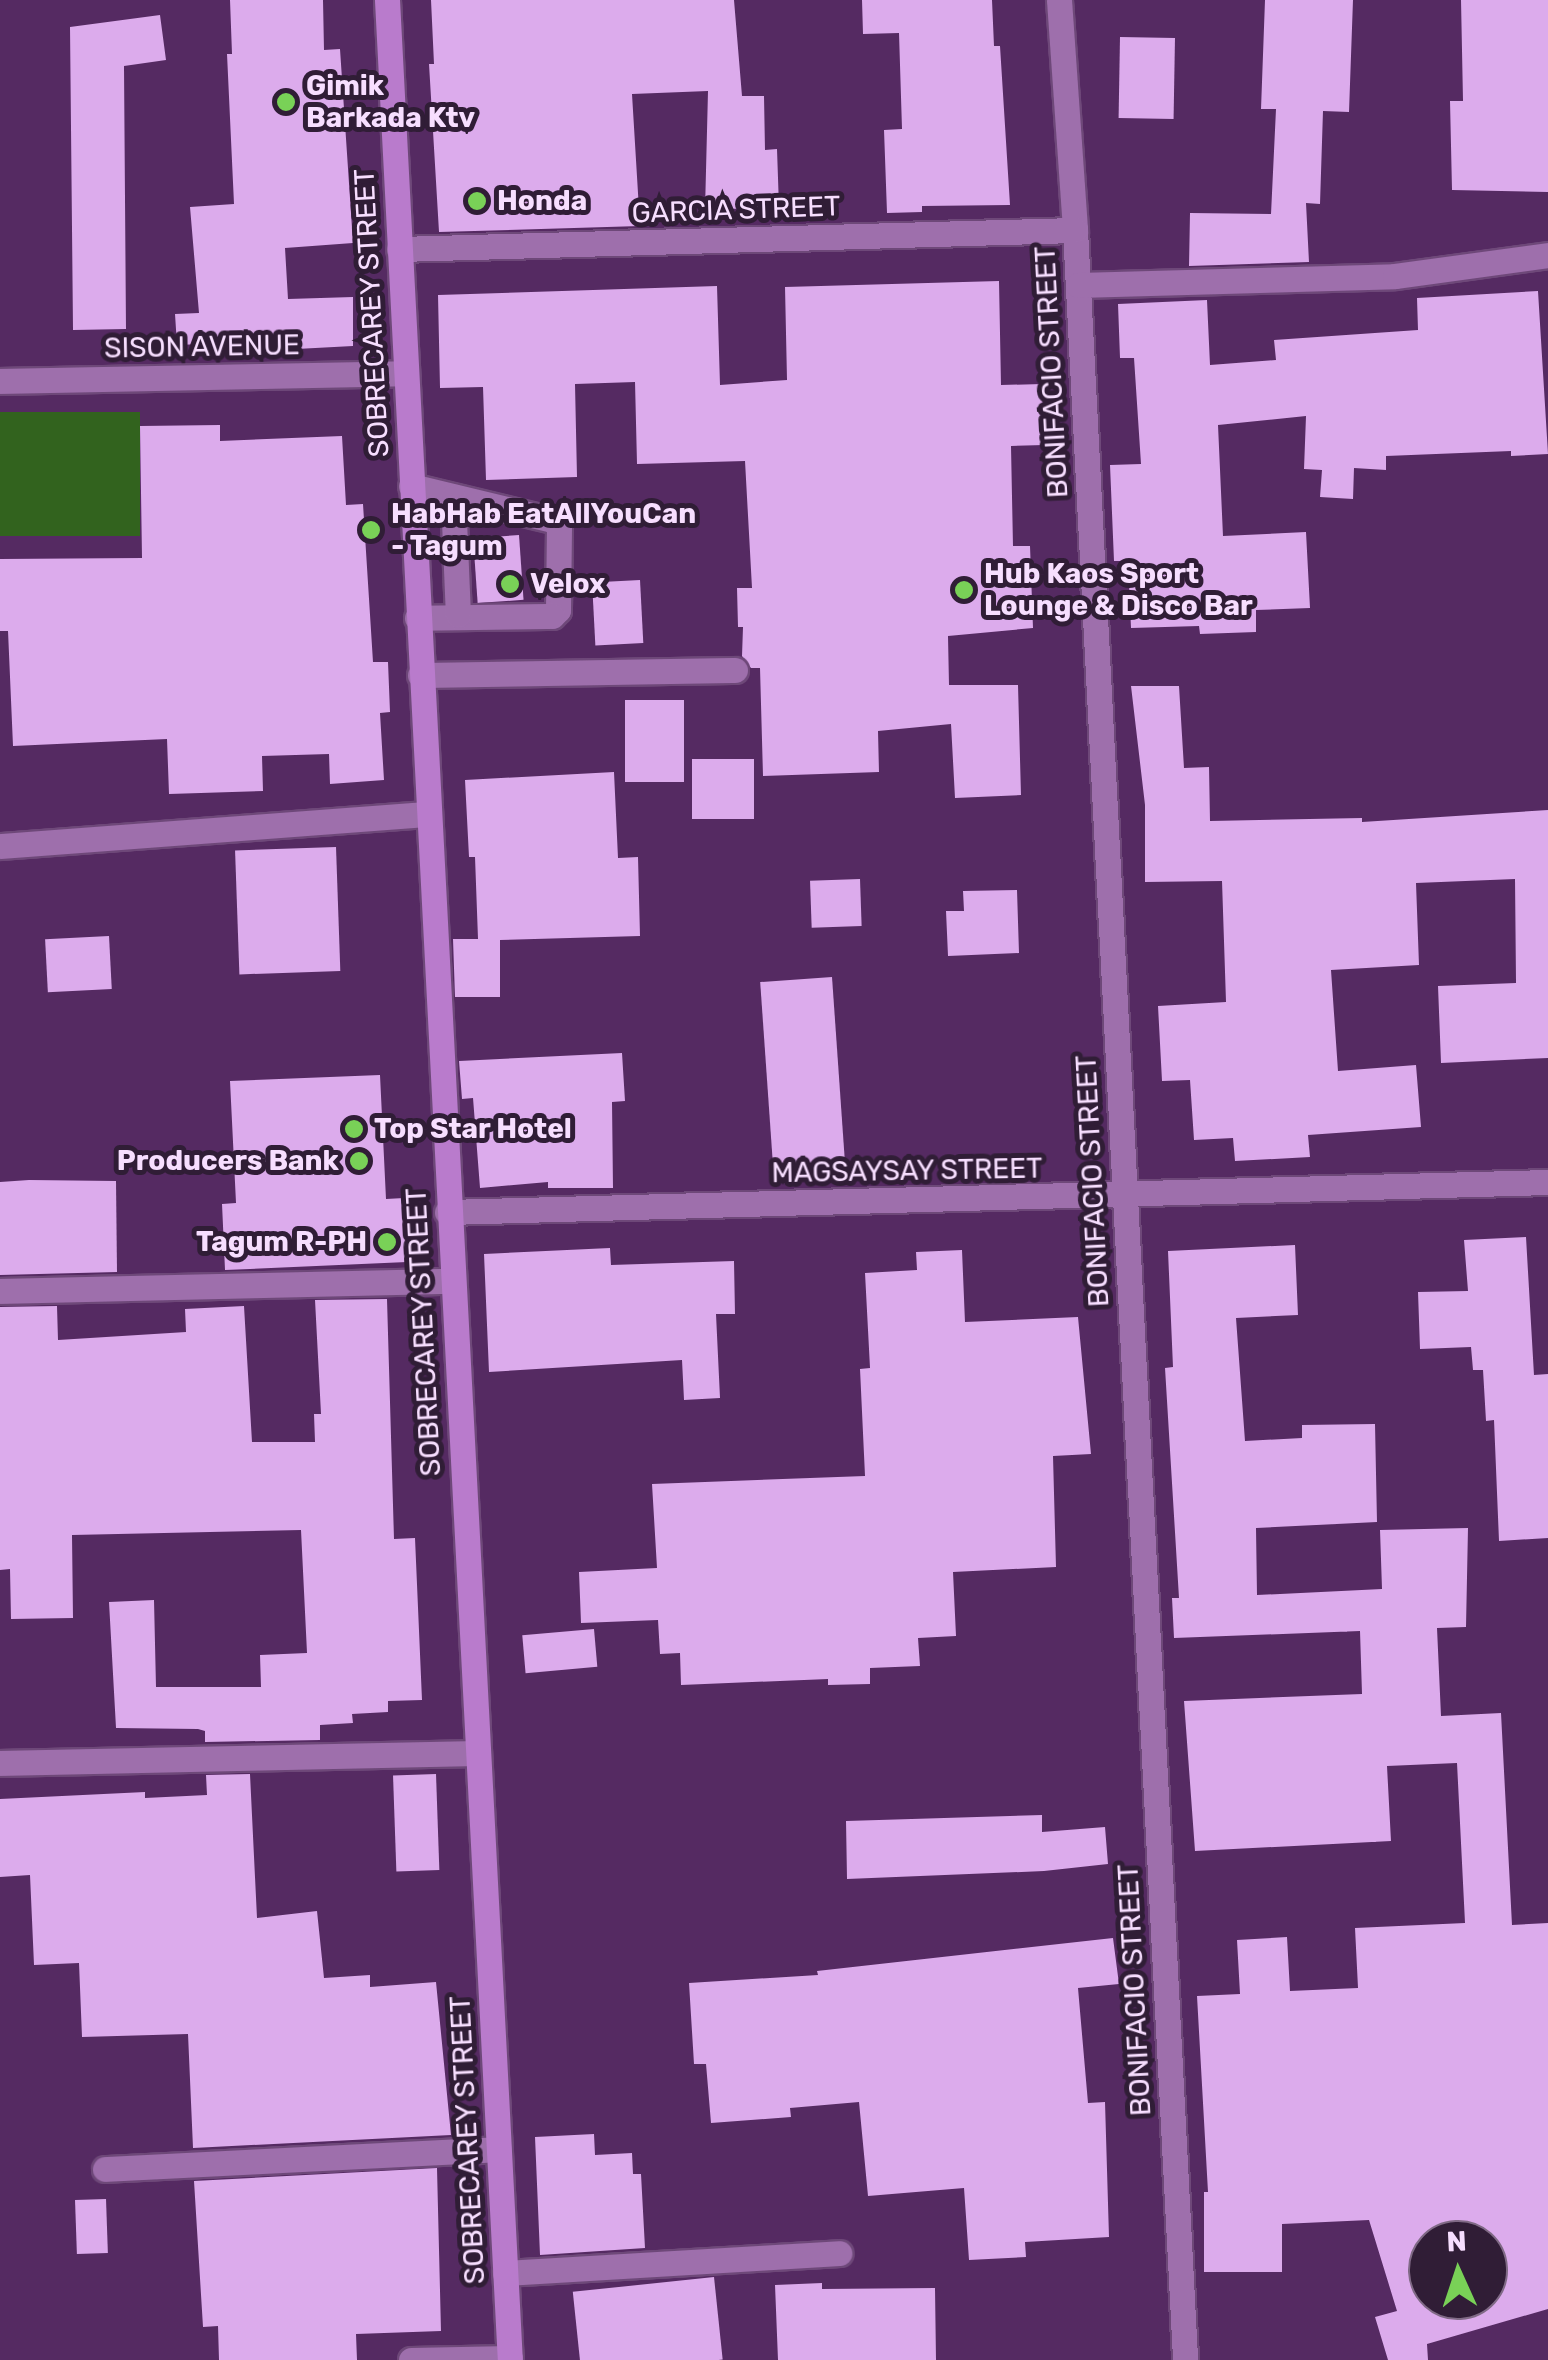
<!DOCTYPE html>
<style>
body{margin:0}
#map{position:relative;width:1548px;height:2360px;overflow:hidden;background:#552a62;font-family:Rubik,sans-serif}
div>[style]{position:absolute}
[style*='--x']{left:calc(var(--x)*1px);top:calc(var(--y)*1px);width:calc(var(--w)*1px);rotate:calc(var(--a)*1deg)}
.green>*{inset:0;background:#32631e;transform-origin:0 0}
.building>*{inset:0;background:#dcabec;transform-origin:0 0}
.roads{filter:drop-shadow(2px 0 #6e4879) drop-shadow(-2px 0 #6e4879) drop-shadow(0 2px #6e4879) drop-shadow(0 -2px #6e4879)}
.minor>*{height:25px;margin:-12.5px;padding:0 12.5px;transform-origin:12.5px;border-radius:12.5px;background:#9e6fac}
.major>*{height:25px;margin:-12.5px;padding:0 12.5px;transform-origin:12.5px;border-radius:12.5px;background:#b97bcc}
.dots>*{width:28px;height:28px;translate:-50% -50%;box-sizing:border-box;border:5px solid #301d36;border-radius:50%}
span{translate:-50% -50%;white-space:nowrap;text-align:center;line-height:1.15;-webkit-text-stroke:10px #301d36;paint-order:stroke}
.poi-label{font-size:28px;color:#f7deff;font-weight:700}
.left{translate:0 -50%;text-align:left}
.right{translate:-100% -50%;text-align:right}
.street-label{font-size:28px;color:#f7deff}
.north{position:absolute;left:1408px;top:2220px;width:100px;height:100px;box-sizing:border-box;background:#301d36;border:2px solid #806a86;border-radius:50%;rotate:357deg;font-size:28px;font-weight:700;line-height:40px;text-align:center;color:#f7deff}
.north::after{content:'';display:block;margin:auto;width:35px;height:45px;background:#79d157;clip-path:polygon(50% 0,100% 100%,50% 72%,0 100%)}
</style>
<div id="map">
<div class="green">
<div style="left:0;top:412px;width:140px;height:124px"></div>
</div>
<div class="building">
<div style="clip-path:polygon(230px 0,323px 0,324px 50px,340px 49px,353px 243px,285px 248px,288px 299px,353px 297px,353px 346px,202px 354px,202px 344px,177px 345px,175px 314px,199px 313px,190px 207px,234px 204px,227px 54px,232px 54px)"></div>
<div style="clip-path:polygon(431px 0,734px 0,742px 96px,764px 96px,765px 150px,777px 149px,779px 207px,705px 210px,708px 91px,632px 94px,640px 226px,439px 232px,429px 64px,434px 64px)"></div>
<div style="clip-path:polygon(862px 0,992px 0,994px 46px,1000px 46px,1010px 205px,922px 206px,922px 212px,887px 213px,884px 130px,902px 129px,899px 33px,863px 34px)"></div>
<div style="clip-path:polygon(1265px 0,1353px 0,1349px 112px,1323px 111px,1320px 204px,1306px 203px,1309px 262px,1189px 266px,1190px 213px,1271px 214px,1276px 109px,1261px 109px)"></div>
<div style="clip-path:polygon(1461px 0,1548px 0,1548px 192px,1452px 190px,1450px 101px,1463px 101px)"></div>
<div style="clip-path:polygon(160px 15px,166px 60px,124px 66px,126px 329px,73px 330px,70px 27px)"></div>
<div style="left:1120px;top:37px;width:55px;height:81px;rotate:1deg"></div>
<div style="clip-path:polygon(999px 281px,1001px 385px,1042px 384px,1044px 445px,1011px 446px,1013px 546px,1030px 546px,1033px 628px,948px 636px,949px 685px,1018px 685px,1021px 795px,955px 798px,951px 724px,878px 731px,879px 772px,763px 776px,760px 668px,751px 668px,742px 656px,743px 627px,738px 627px,737px 588px,752px 588px,745px 461px,637px 464px,635px 382px,575px 384px,577px 477px,486px 480px,483px 387px,440px 388px,438px 295px,717px 286px,720px 385px,787px 380px,785px 287px)"></div>
<div style="clip-path:polygon(1538px 291px,1548px 454px,1511px 456px,1511px 451px,1386px 456px,1386px 470px,1354px 468px,1353px 499px,1320px 497px,1322px 470px,1304px 469px,1306px 416px,1218px 425px,1223px 536px,1306px 532px,1310px 608px,1256px 610px,1256px 632px,1200px 634px,1199px 626px,1131px 628px,1128px 561px,1114px 561px,1110px 465px,1141px 464px,1134px 358px,1120px 358px,1118px 304px,1207px 300px,1210px 365px,1276px 360px,1274px 340px,1418px 330px,1417px 298px)"></div>
<div style="clip-path:polygon(220px 425px,220px 441px,342px 436px,346px 505px,363px 504px,373px 662px,388px 662px,390px 712px,380px 713px,384px 780px,330px 784px,329px 754px,262px 756px,263px 791px,169px 794px,167px 739px,13px 746px,8px 631px,0 631px,0 559px,142px 558px,140px 426px)"></div>
<div style="left:519px;top:535px;width:65px;height:46px;rotate:86deg"></div>
<div style="left:640px;top:580px;width:63px;height:48px;rotate:87deg"></div>
<div style="clip-path:polygon(1131px 686px,1179px 686px,1184px 768px,1209px 767px,1210px 821px,1362px 818px,1362px 822px,1548px 810px,1548px 1058px,1441px 1063px,1438px 986px,1516px 983px,1515px 879px,1416px 883px,1419px 965px,1331px 970px,1338px 1071px,1416px 1065px,1421px 1127px,1308px 1135px,1310px 1157px,1235px 1161px,1233px 1138px,1194px 1140px,1190px 1080px,1162px 1081px,1158px 1006px,1226px 1002px,1222px 881px,1145px 882px,1145px 805px)"></div>
<div style="left:625px;top:700px;width:59px;height:82px"></div>
<div style="left:692px;top:759px;width:62px;height:60px"></div>
<div style="clip-path:polygon(614px 772px,618px 858px,638px 857px,640px 936px,500px 940px,500px 997px,455px 997px,453px 939px,478px 939px,475px 857px,469px 857px,465px 780px)"></div>
<div style="left:336px;top:847px;width:124px;height:101px;rotate:88deg"></div>
<div style="left:860px;top:879px;width:47px;height:50px;rotate:88deg"></div>
<div style="clip-path:polygon(1017px 890px,1019px 953px,948px 956px,946px 911px,964px 911px,963px 891px)"></div>
<div style="left:109px;top:936px;width:53px;height:64px;rotate:87deg"></div>
<div style="left:832px;top:977px;width:188px;height:72px;rotate:86deg"></div>
<div style="clip-path:polygon(622px 1053px,625px 1101px,612px 1102px,613px 1188px,548px 1188px,548px 1182px,480px 1188px,473px 1098px,462px 1099px,459px 1061px)"></div>
<div style="clip-path:polygon(380px 1075px,386px 1199px,404px 1198px,407px 1262px,225px 1270px,222px 1204px,236px 1203px,230px 1081px)"></div>
<div style="clip-path:polygon(29px 1180px,116px 1181px,117px 1272px,0 1275px,0 1182px)"></div>
<div style="clip-path:polygon(1526px 1237px,1534px 1375px,1548px 1374px,1548px 1538px,1499px 1541px,1494px 1420px,1486px 1421px,1483px 1370px,1473px 1370px,1471px 1347px,1420px 1349px,1418px 1292px,1468px 1291px,1464px 1240px)"></div>
<div style="clip-path:polygon(evenodd,1295px 1245px,1298px 1315px,1236px 1318px,1245px 1441px,1302px 1438px,1302px 1425px,1375px 1424px,1377px 1522px,1256px 1528px,1257px 1595px,1382px 1589px,1380px 1530px,1468px 1528px,1466px 1627px,1437px 1628px,1441px 1716px,1501px 1713px,1512px 1925px,1548px 1923px,1548px 2309px,1427px 2344px,1428px 2360px,1388px 2360px,1375px 2317px,1397px 2311px,1369px 2220px,1282px 2224px,1282px 2272px,1204px 2272px,1204px 2192px,1208px 2192px,1197px 1996px,1240px 1994px,1237px 1940px,1287px 1937px,1290px 1991px,1358px 1988px,1355px 1928px,1465px 1923px,1457px 1763px,1387px 1766px,1391px 1841px,1195px 1851px,1184px 1701px,1362px 1694px,1360px 1631px,1174px 1638px,1172px 1598px,1179px 1598px,1165px 1368px,1173px 1367px,1168px 1251px,1295px 1245px,1428px 2240px,1488px 2240px,1488px 2300px,1428px 2300px,1428px 2240px)"></div>
<div style="clip-path:polygon(610px 1248px,611px 1265px,734px 1261px,735px 1314px,716px 1314px,720px 1398px,684px 1400px,682px 1360px,489px 1372px,484px 1254px)"></div>
<div style="clip-path:polygon(962px 1250px,965px 1322px,1078px 1317px,1091px 1454px,1053px 1456px,1056px 1567px,953px 1572px,956px 1636px,918px 1638px,920px 1666px,870px 1668px,870px 1684px,828px 1685px,828px 1679px,681px 1685px,680px 1653px,660px 1654px,658px 1620px,581px 1623px,579px 1572px,657px 1568px,652px 1484px,865px 1476px,860px 1369px,870px 1368px,865px 1273px,917px 1270px,916px 1252px)"></div>
<div style="clip-path:polygon(387px 1299px,394px 1539px,415px 1538px,422px 1700px,388px 1701px,388px 1712px,352px 1714px,353px 1723px,320px 1725px,320px 1740px,205px 1742px,205px 1731px,198px 1729px,116px 1728px,109px 1602px,154px 1600px,156px 1687px,261px 1687px,260px 1655px,307px 1653px,301px 1530px,72px 1535px,73px 1618px,11px 1619px,10px 1569px,0 1570px,0 1307px,57px 1306px,58px 1340px,186px 1332px,185px 1309px,244px 1306px,252px 1442px,315px 1442px,314px 1414px,321px 1414px,315px 1300px)"></div>
<div style="left:594px;top:1629px;width:38px;height:72px;rotate:85deg"></div>
<div style="clip-path:polygon(250px 1774px,257px 1918px,317px 1911px,324px 1978px,370px 1975px,370px 1987px,436px 1982px,451px 2135px,193px 2148px,188px 2034px,82px 2037px,79px 1963px,34px 1965px,30px 1875px,0 1877px,0 1799px,145px 1792px,145px 1798px,207px 1795px,206px 1775px)"></div>
<div style="left:436px;top:1774px;width:96px;height:43px;rotate:88deg"></div>
<div style="clip-path:polygon(1042px 1815px,1042px 1832px,1105px 1827px,1108px 1864px,1044px 1871px,847px 1879px,846px 1821px)"></div>
<div style="clip-path:polygon(1113px 1938px,1119px 1984px,1078px 1988px,1088px 2103px,1105px 2102px,1109px 2237px,1025px 2242px,1026px 2257px,969px 2260px,964px 2188px,868px 2196px,859px 2102px,790px 2108px,791px 2117px,711px 2123px,706px 2064px,694px 2064px,689px 1983px,818px 1975px,817px 1971px)"></div>
<div style="clip-path:polygon(594px 2134px,595px 2155px,632px 2153px,633px 2174px,641px 2174px,645px 2248px,540px 2255px,535px 2137px)"></div>
<div style="clip-path:polygon(437px 2168px,441px 2331px,356px 2334px,357px 2360px,219px 2360px,218px 2326px,203px 2327px,194px 2181px)"></div>
<div style="left:106px;top:2199px;width:54px;height:31px;rotate:88deg"></div>
<div style="left:714px;top:2277px;width:83px;height:142px;rotate:84deg"></div>
<div style="clip-path:polygon(822px 2283px,822px 2289px,935px 2288px,936px 2360px,778px 2360px,775px 2285px)"></div>
</div>
<div class="roads">
<div class="minor">
<div style="--x:1059;--y:0;--w:231;--a:86"></div>
<div style="--x:1075;--y:230;--w:2133;--a:87.04"></div>
<div style="--x:399;--y:249;--w:676;--a:-1.61"></div>
<div style="--x:1078;--y:285;--w:317;--a:-1.6"></div>
<div style="--x:1395;--y:276;--w:154;--a:-7.8"></div>
<div style="--x:0;--y:381;--w:405;--a:-1.1"></div>
<div style="--x:411;--y:486;--w:146;--a:13.5"></div>
<div style="--x:553;--y:520;--w:9;--a:49"></div>
<div style="--x:559;--y:527;--w:83;--a:90.7"></div>
<div style="--x:558;--y:610;--w:8;--a:135"></div>
<div style="--x:552;--y:616;--w:135;--a:179.2"></div>
<div style="--x:453;--y:497;--w:118;--a:87.6"></div>
<div style="--x:420;--y:675;--w:315;--a:-0.9"></div>
<div style="--x:0;--y:846;--w:428;--a:-4.3"></div>
<div style="--x:447;--y:1212;--w:1101;--a:-1.56"></div>
<div style="--x:0;--y:1291;--w:450;--a:-1.3"></div>
<div style="--x:0;--y:1763;--w:477;--a:-1.2"></div>
<div style="--x:105;--y:2169;--w:394;--a:-2.9"></div>
<div style="--x:505;--y:2273;--w:335;--a:-3.4"></div>
<div style="--x:411;--y:2360;--w:99;--a:-1.2"></div>
</div>
<div class="major">
<div style="--x:387;--y:0;--w:2363;--a:87.02"></div>
</div>
</div>
<div class="dots">
<div style="left:286px;top:102px;background:#79d157"></div>
<div style="left:477px;top:201px;background:#79d157"></div>
<div style="left:371px;top:530px;background:#79d157"></div>
<div style="left:510px;top:584px;background:#79d157"></div>
<div style="left:964px;top:590px;background:#79d157"></div>
<div style="left:354px;top:1129px;background:#79d157"></div>
<div style="left:359px;top:1161px;background:#79d157"></div>
<div style="left:387px;top:1242px;background:#79d157"></div>
</div>
<div class="poi-label">
<span class="left" style="left:306px;top:102px">Gimik<br>Barkada Ktv</span>
<span class="left" style="left:497px;top:201px">Honda</span>
<span class="left" style="left:391px;top:530px">HabHab EatAllYouCan<br>- Tagum</span>
<span class="left" style="left:984px;top:590px">Hub Kaos Sport<br>Lounge &amp; Disco Bar</span>
<span class="left" style="left:530px;top:584px">Velox</span>
<span class="left" style="left:374px;top:1129px">Top Star Hotel</span>
<span class="right" style="left:339px;top:1161px">Producers Bank</span>
<span class="right" style="left:367px;top:1242px">Tagum R-PH</span>
</div>
<div class="street-label">
<span style="left:736px;top:210px;rotate:-2deg">GARCIA STREET</span>
<span style="left:372px;top:313px;rotate:-93deg">SOBRECAREY STREET</span>
<span style="left:202px;top:347px;rotate:-1deg">SISON AVENUE</span>
<span style="left:1052px;top:372px;rotate:-93deg">BONIFACIO STREET</span>
<span style="left:907px;top:1171px;rotate:-1deg">MAGSAYSAY STREET</span>
<span style="left:1093px;top:1181px;rotate:-93deg">BONIFACIO STREET</span>
<span style="left:424px;top:1332px;rotate:-93deg">SOBRECAREY STREET</span>
<span style="left:1135px;top:1990px;rotate:-93deg">BONIFACIO STREET</span>
<span style="left:468px;top:2140px;rotate:-93deg">SOBRECAREY STREET</span>
</div>
<div class="north">N</div>
</div>
